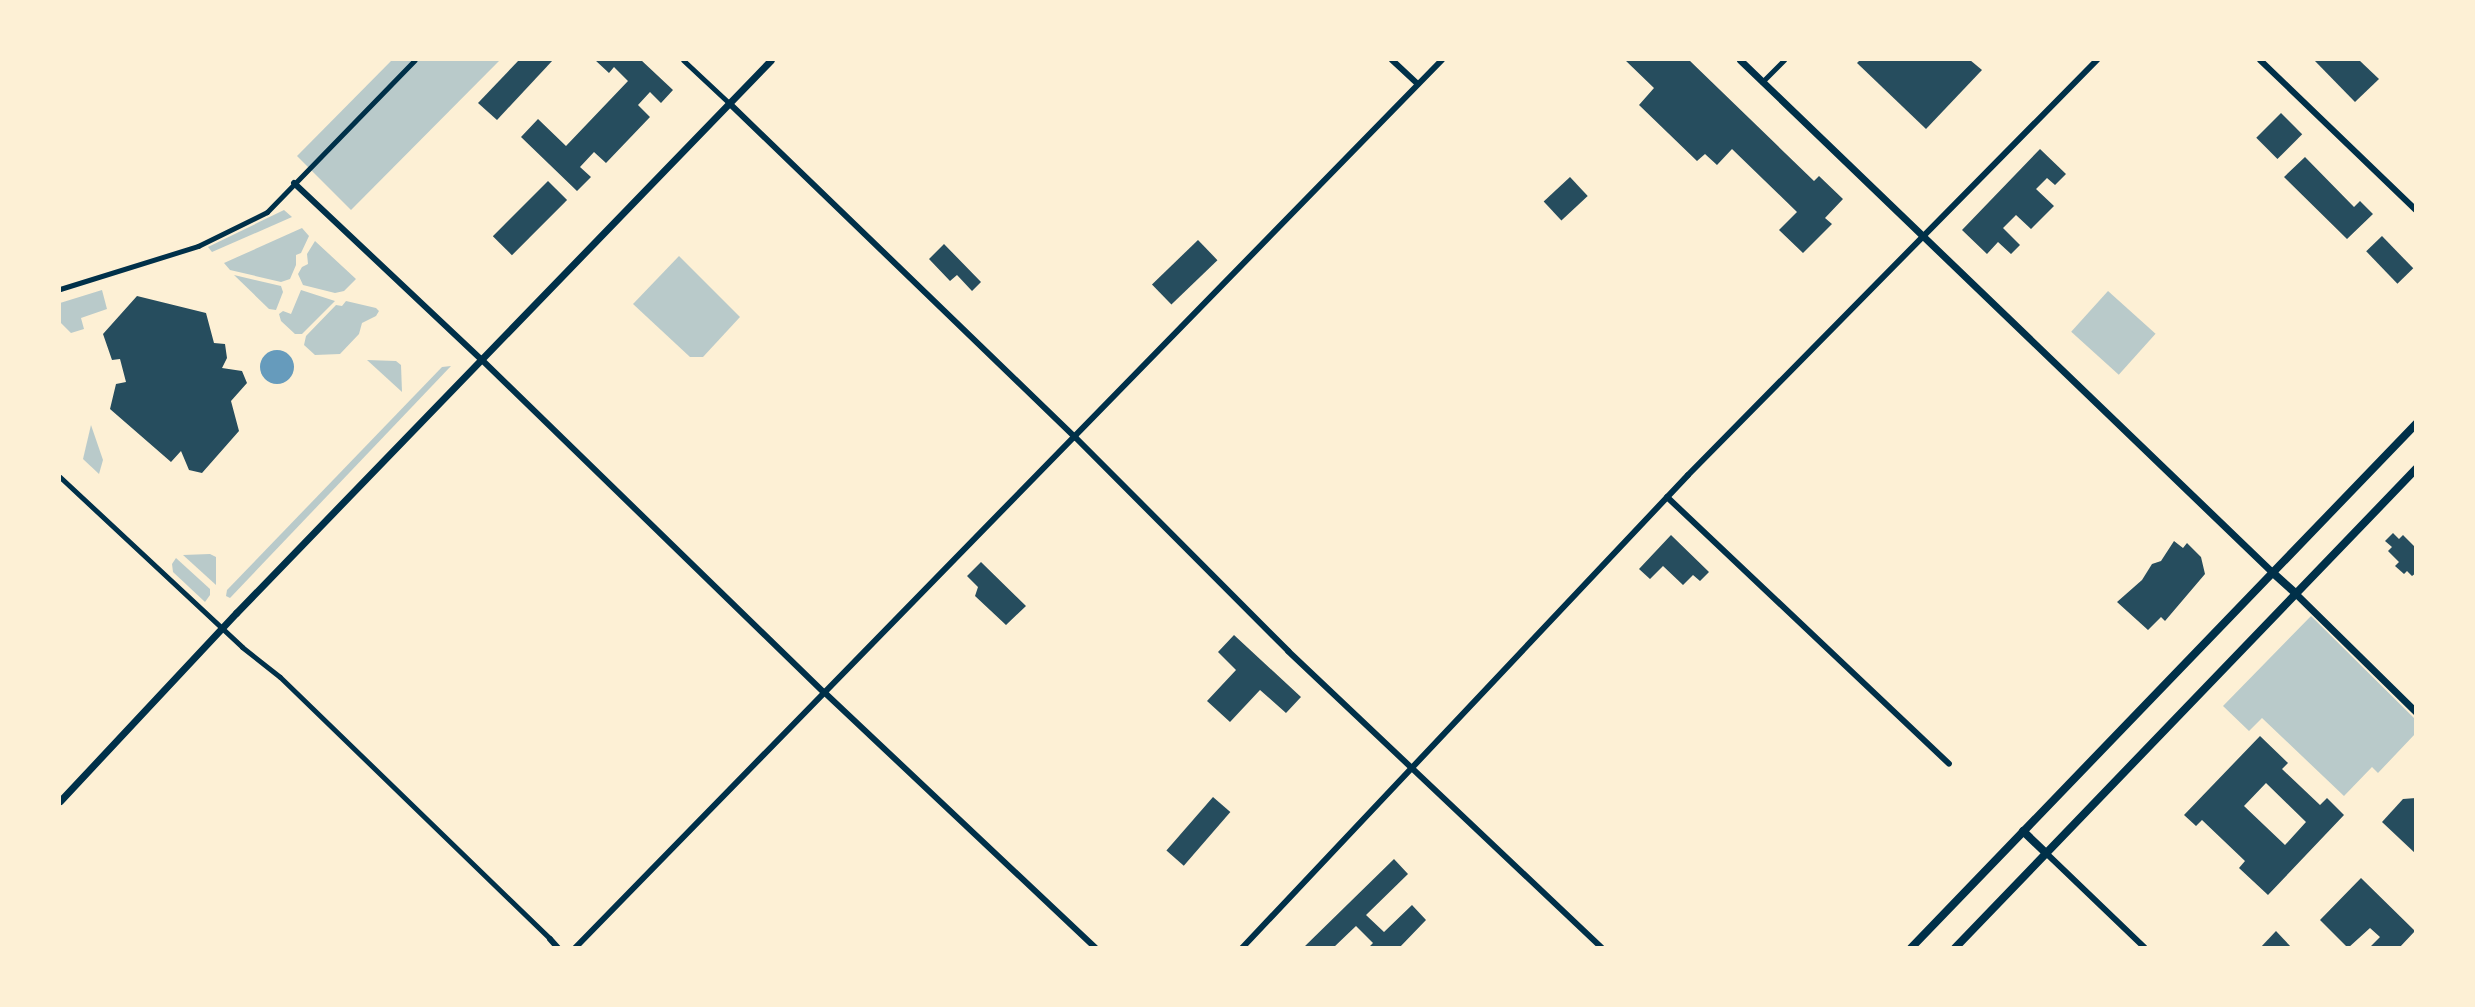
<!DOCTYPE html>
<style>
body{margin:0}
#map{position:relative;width:2475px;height:1007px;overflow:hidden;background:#fdf0d5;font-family:Mulish,sans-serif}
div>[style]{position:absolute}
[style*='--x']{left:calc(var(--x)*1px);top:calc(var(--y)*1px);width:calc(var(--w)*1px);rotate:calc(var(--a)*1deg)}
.green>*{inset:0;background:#b9caca;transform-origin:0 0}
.water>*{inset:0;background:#669bbc}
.round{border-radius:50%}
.building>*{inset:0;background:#264d5e;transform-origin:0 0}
.minor>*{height:5px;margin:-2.5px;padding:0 2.5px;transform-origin:2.5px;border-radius:2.5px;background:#003049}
.tertiary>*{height:6px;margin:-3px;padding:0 3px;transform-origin:3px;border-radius:3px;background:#003049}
.secondary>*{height:7px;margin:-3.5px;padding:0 3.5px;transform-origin:3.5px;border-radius:3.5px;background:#003049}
.primary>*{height:8px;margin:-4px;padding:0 4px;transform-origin:4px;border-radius:4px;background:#003049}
span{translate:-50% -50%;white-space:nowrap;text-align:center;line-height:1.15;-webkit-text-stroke:5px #fdf0d5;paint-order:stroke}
.frame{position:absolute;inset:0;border:61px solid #fdf0d5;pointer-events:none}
</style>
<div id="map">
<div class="green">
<div style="clip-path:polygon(392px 60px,500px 60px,351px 210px,297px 156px)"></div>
<div style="clip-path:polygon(284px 210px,292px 217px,212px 252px,208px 247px)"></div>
<div style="clip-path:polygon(302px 228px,309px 236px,301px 253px,296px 255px,296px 265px,290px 279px,281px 282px,230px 270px,224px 263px)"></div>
<div style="clip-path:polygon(315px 241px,356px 279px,344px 291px,335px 293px,303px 285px,298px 274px,302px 267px,308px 264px,307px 254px)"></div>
<div style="clip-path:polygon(679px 256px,740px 317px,703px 357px,690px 357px,633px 304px)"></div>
<div style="clip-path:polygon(234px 275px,281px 286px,283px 292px,276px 310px,269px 309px)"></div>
<div style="clip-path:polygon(102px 290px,107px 309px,81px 318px,84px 329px,71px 333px,60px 322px,60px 303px)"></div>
<div style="clip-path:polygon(301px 290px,335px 301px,302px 334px,295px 334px,281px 321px,279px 314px,283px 311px,291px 314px)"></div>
<div style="left:2108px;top:291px;width:64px;height:55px;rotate:42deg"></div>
<div style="clip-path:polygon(346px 301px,376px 308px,379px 311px,376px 316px,362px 323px,359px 334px,340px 354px,315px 355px,304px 345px,306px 336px,336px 305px,342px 306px)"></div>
<div style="clip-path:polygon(367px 360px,396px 361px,401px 365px,402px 392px)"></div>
<div style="clip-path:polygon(451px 366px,230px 598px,226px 596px,227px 590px,442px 367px)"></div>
<div style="clip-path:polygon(91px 425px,103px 460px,99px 474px,83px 459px)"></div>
<div style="clip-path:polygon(210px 554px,216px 557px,216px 585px,183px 555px)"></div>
<div style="clip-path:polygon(176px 558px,210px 589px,210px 595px,205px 602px,173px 572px,172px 564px)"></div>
<div style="clip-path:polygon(2311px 616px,2415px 719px,2415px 734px,2378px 773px,2372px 767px,2344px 796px,2262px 718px,2249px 731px,2223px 706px)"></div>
</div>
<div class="water">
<div class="round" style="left:260px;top:350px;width:34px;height:34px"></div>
</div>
<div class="building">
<div style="clip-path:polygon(519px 60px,553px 60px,497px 120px,478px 103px)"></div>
<div style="clip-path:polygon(595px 60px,641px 60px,673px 90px,661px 103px,650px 92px,638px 105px,650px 117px,606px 163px,594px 152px,580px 167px,591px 177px,577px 191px,521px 137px,538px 119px,566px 146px,628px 81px,614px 67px,609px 73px)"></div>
<div style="clip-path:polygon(1625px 60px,1689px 60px,1814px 181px,1819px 176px,1843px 199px,1825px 218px,1832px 224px,1803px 253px,1779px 230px,1797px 212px,1732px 149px,1717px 165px,1705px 154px,1697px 161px,1639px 105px,1654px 88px)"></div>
<div style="clip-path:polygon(1860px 60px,1970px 60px,1982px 70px,1926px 129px,1857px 63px)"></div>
<div style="clip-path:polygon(2314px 60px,2359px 60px,2379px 79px,2355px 102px)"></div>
<div style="left:2281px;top:113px;width:30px;height:35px;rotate:45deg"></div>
<div style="clip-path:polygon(2040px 149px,2066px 174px,2055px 185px,2047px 178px,2036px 189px,2054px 206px,2031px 229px,2016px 215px,2003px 228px,2020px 245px,2011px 254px,1998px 242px,1987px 254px,1962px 230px)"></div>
<div style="clip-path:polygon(2305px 157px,2354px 207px,2360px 201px,2373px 214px,2347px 239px,2284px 177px)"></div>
<div style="left:1570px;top:177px;width:26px;height:36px;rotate:47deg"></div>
<div style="left:548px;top:181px;width:27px;height:78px;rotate:45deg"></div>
<div style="left:2382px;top:236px;width:45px;height:22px;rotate:46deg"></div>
<div style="left:1198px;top:240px;width:28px;height:64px;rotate:46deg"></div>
<div style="clip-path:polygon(944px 244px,981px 282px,972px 291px,957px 275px,950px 281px,929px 259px)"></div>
<div style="clip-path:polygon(137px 296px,206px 313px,214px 343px,225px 344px,227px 358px,222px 368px,242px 371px,247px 383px,231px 401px,239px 431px,202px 473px,189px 470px,181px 451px,171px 462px,110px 409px,116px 384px,126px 382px,120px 359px,112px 360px,103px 334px)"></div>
<div style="clip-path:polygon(2393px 533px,2399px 539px,2403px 535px,2414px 546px,2416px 544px,2416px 573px,2412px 576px,2407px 571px,2404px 574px,2395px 566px,2399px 562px,2388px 551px,2392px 547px,2385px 541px)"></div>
<div style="clip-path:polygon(1671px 535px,1709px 572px,1700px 581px,1693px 575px,1683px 585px,1663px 566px,1650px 579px,1639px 569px)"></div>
<div style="clip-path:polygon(2174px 541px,2183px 548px,2187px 543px,2201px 557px,2205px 574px,2165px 621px,2161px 617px,2148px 630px,2117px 602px,2142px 580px,2152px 564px,2161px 561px)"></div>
<div style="clip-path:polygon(981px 562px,1026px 606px,1006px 625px,975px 596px,978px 587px,967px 576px)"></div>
<div style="clip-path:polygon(1234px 635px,1301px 697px,1286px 713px,1260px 690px,1230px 722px,1207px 701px,1236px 670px,1218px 652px)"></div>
<div style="clip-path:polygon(evenodd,2260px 736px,2288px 763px,2282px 769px,2320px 805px,2327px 798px,2344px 815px,2268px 895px,2239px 868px,2245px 861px,2202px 820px,2196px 826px,2184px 815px,2260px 736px,2266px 783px,2306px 822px,2285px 845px,2244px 806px,2266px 783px)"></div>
<div style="left:1213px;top:797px;width:23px;height:71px;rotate:41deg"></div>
<div style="clip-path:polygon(2416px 798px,2416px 854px,2382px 822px,2403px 799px)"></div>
<div style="clip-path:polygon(1394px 859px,1408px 874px,1366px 915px,1384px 932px,1412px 905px,1426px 920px,1399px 948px,1368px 948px,1373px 943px,1356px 926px,1333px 948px,1303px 948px)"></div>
<div style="clip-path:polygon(2361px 878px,2415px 931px,2399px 948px,2369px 948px,2380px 937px,2370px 928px,2348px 948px,2320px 920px)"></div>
<div style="clip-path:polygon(2276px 931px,2292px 948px,2260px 948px)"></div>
</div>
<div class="minor">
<div style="--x:683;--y:60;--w:63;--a:43.1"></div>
<div style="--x:1762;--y:82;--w:31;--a:-45"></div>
<div style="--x:60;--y:289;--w:145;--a:-17.3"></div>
<div style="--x:198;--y:246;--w:77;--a:-26.2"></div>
<div style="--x:267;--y:212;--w:212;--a:-45.8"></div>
<div style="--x:60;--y:477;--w:249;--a:43"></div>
<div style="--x:242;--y:647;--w:48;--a:38.3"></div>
<div style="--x:280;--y:677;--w:376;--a:44.1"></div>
</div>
<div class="tertiary">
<div style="--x:1392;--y:60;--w:35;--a:43"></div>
<div style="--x:2260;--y:60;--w:216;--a:43.9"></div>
<div style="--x:729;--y:103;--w:482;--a:44"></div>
<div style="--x:1076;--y:438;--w:301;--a:45.1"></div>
<div style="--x:1288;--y:651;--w:432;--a:43.4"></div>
<div style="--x:294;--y:183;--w:257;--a:43.3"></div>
<div style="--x:481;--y:359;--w:478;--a:44.2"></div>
<div style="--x:824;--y:692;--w:374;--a:43.3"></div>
<div style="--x:1667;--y:497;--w:388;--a:43.4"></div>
<div style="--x:2046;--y:853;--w:137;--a:43.8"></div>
<div style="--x:550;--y:939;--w:12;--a:48"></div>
<div style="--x:575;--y:948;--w:1241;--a:-45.69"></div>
<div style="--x:1242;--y:948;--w:650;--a:-46.68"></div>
<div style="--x:1688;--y:475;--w:583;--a:-45.42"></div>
</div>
<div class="secondary">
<div style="--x:1740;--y:60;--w:738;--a:43.9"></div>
<div style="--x:2295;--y:593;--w:170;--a:44.5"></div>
<div style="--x:60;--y:801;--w:258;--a:-46.9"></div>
<div style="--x:236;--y:613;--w:769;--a:-45.95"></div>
</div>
<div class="primary">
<div style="--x:2272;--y:572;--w:31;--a:42"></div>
<div style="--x:2023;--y:831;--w:32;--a:44"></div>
<div style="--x:1911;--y:948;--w:728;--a:-46.06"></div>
<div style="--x:1955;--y:948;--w:665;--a:-46.1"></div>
</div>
<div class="frame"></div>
</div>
